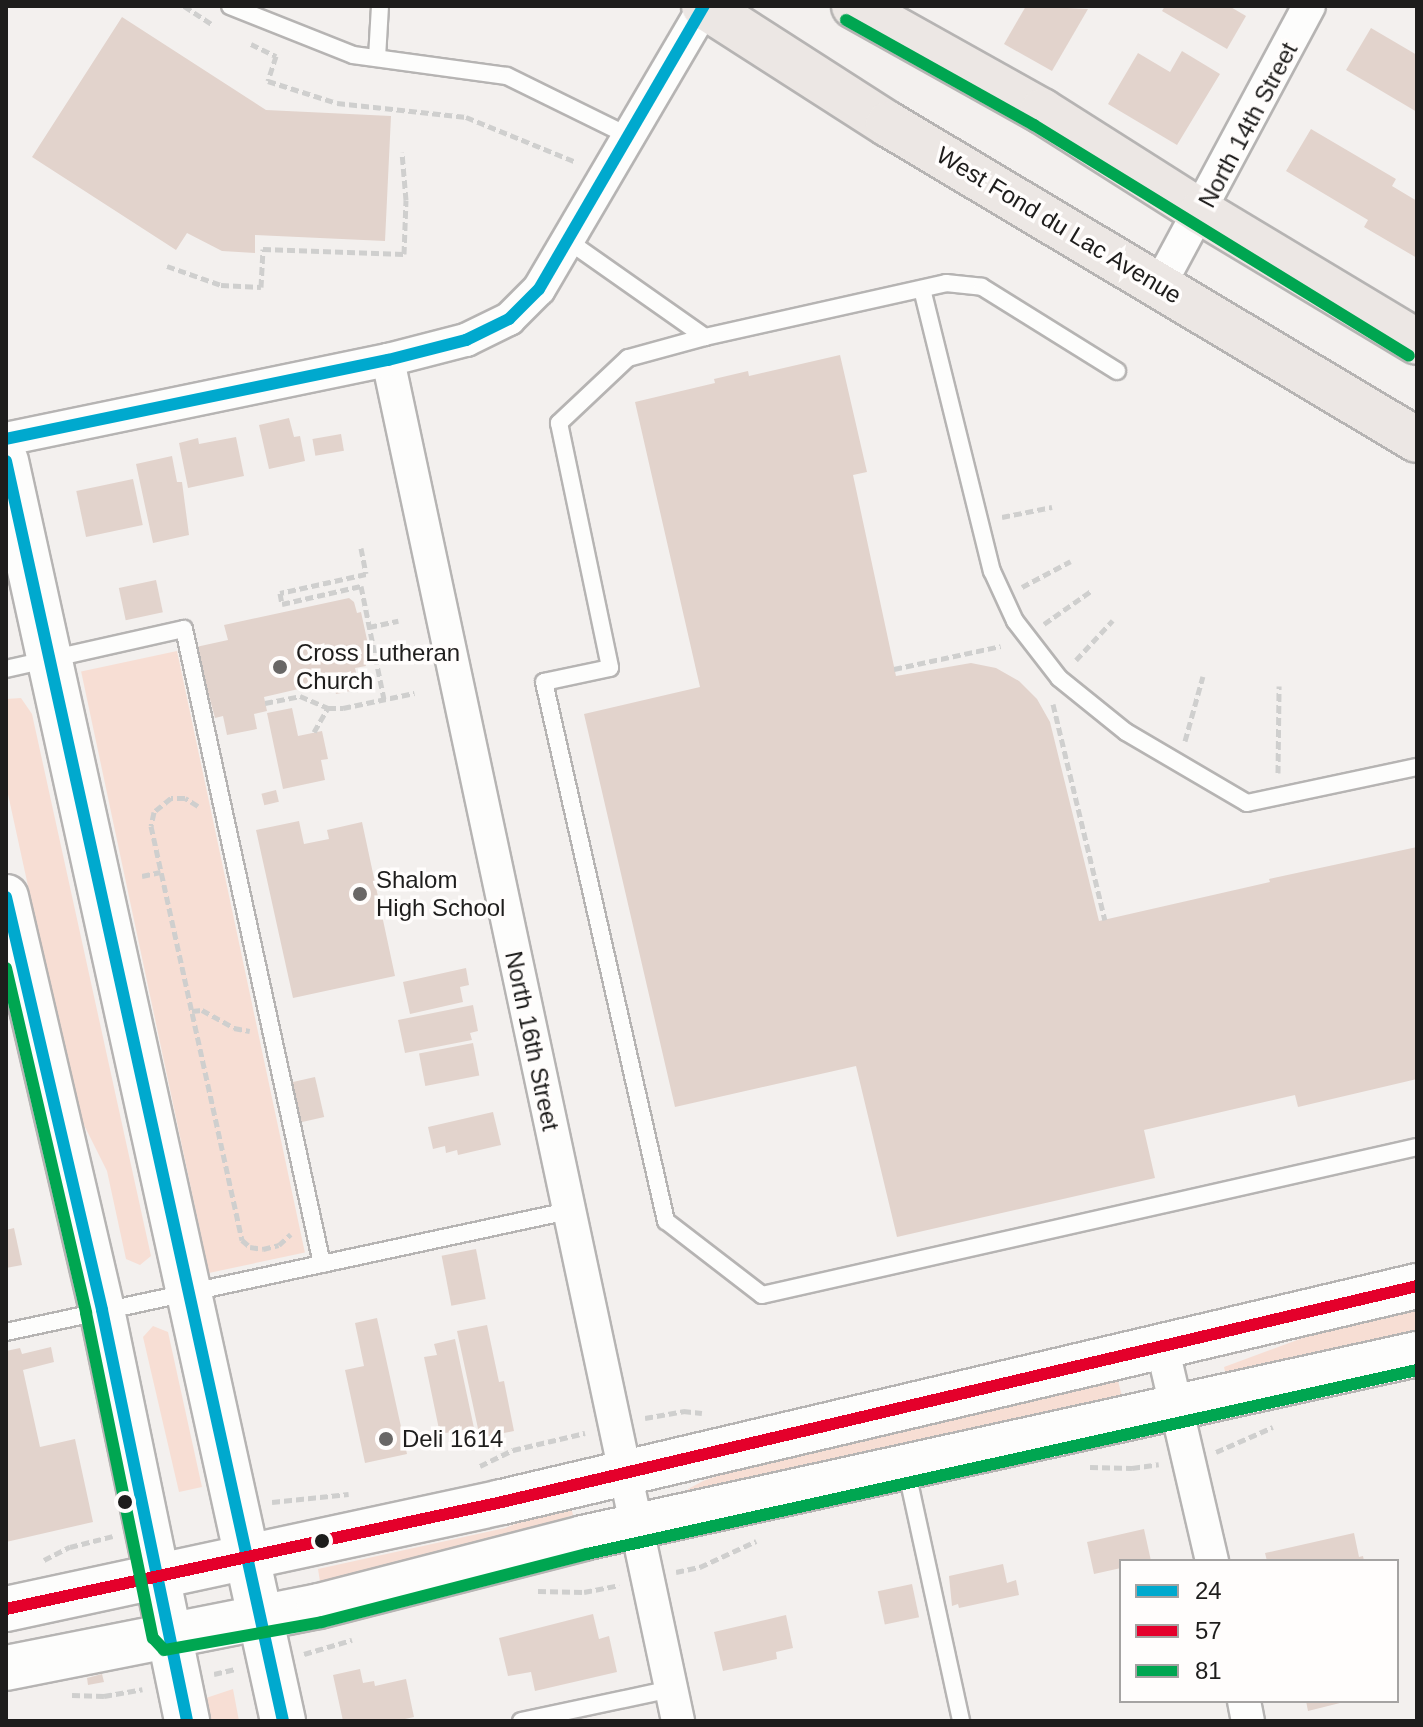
<!DOCTYPE html>
<style>
body{margin:0}
#map{position:relative;width:1423px;height:1727px;overflow:hidden;background:#f3f0ee;font-family:Helvetica,sans-serif}
div>[style]{position:absolute}
[style*='--x']{left:calc(var(--x)*1px);top:calc(var(--y)*1px);width:calc(var(--w)*1px);rotate:calc(var(--a)*1deg)}
.green>*{inset:0;background:#f7ded4;transform-origin:0 0}
.building>*{inset:0;background:#e2d3cc;transform-origin:0 0}
.path>*{height:5px;margin-top:-2.5px;transform-origin:0;background:repeating-linear-gradient(90deg,#cfcfce 0 8px,transparent 0 12px)}
.roads{filter:drop-shadow(2px 0 #b6b4b3) drop-shadow(-2px 0 #b6b4b3) drop-shadow(0 2px #b6b4b3) drop-shadow(0 -2px #b6b4b3)}
.lane>*{height:16px;margin:-8px;padding:0 8px;transform-origin:8px;border-radius:8px;background:#fdfdfc}
.street>*{height:32px;margin:-16px;padding:0 16px;transform-origin:16px;border-radius:16px;background:#fdfdfc}
.secondary>*{height:44px;margin:-22px;padding:0 22px;transform-origin:22px;border-radius:22px;background:#fdfdfc}
.primary>*{height:44px;margin:-22px;padding:0 22px;transform-origin:22px;border-radius:22px;background:#ece7e4}
.bus-1>*{height:12px;margin:-6px;padding:0 6px;transform-origin:6px;border-radius:6px;background:#00a9ce}
.bus-2>*{height:12px;margin:-6px;padding:0 6px;transform-origin:6px;border-radius:6px;background:#e4002b}
.bus-3>*{height:12px;margin:-6px;padding:0 6px;transform-origin:6px;border-radius:6px;background:#00a651}
.dots>*{width:22px;height:22px;translate:-50% -50%;box-sizing:border-box;border:4px solid #fffdfc;border-radius:50%}
span{translate:-50% -50%;white-space:nowrap;text-align:center;line-height:1.15;-webkit-text-stroke:7px #fffdfc;paint-order:stroke}
.street-label{font-size:24px;color:#1e1d1c}
.poi-label{font-size:24px;color:#1e1d1c}
.left{translate:0 -50%;text-align:left}
.frame{position:absolute;inset:0;border:8px solid #1e1d1c;pointer-events:none}
.legend{position:absolute;left:1119px;top:1559px;width:280px;height:144px;box-sizing:border-box;background:#fffdfc;border:2px solid #a5a3a2;margin:0;padding:10px 14px;list-style:none;font-size:24px;color:#1e1d1c}
.legend li{display:flex;align-items:center;gap:16px;height:40px}
.legend b{width:40px;border:2px solid #a5a3a2}
</style>
<div id="map">
<div class="green">
<div style="left:177px;top:651px;width:615px;height:98px;rotate:78deg"></div>
<div style="clip-path:polygon(21px 698px,32px 714px,151px 1256px,140px 1265px,126px 1259px,107px 1171px,77px 1111px,6px 785px,6px 699px)"></div>
<div style="clip-path:polygon(1417px 1305px,1417px 1342px,1228px 1385px,1224px 1367px,1357px 1318px)"></div>
<div style="clip-path:polygon(153px 1326px,168px 1332px,202px 1487px,179px 1492px,143px 1337px)"></div>
<div style="clip-path:polygon(1117px 1377px,1125px 1408px,691px 1506px,688px 1489px,703px 1481px,816px 1442px)"></div>
<div style="clip-path:polygon(570px 1503px,573px 1515px,438px 1562px,321px 1588px,318px 1569px,505px 1528px)"></div>
<div style="clip-path:polygon(233px 1689px,239px 1721px,211px 1721px,206px 1698px)"></div>
</div>
<div class="building">
<div style="clip-path:polygon(1026px 6px,1088px 9px,1052px 71px,1004px 44px)"></div>
<div style="clip-path:polygon(1165px 6px,1229px 6px,1246px 16px,1227px 49px,1162px 11px)"></div>
<div style="clip-path:polygon(122px 17px,266px 110px,391px 116px,385px 241px,255px 235px,255px 253px,222px 251px,187px 233px,176px 250px,32px 157px)"></div>
<div style="clip-path:polygon(1371px 28px,1417px 55px,1417px 112px,1346px 70px)"></div>
<div style="clip-path:polygon(1182px 51px,1220px 74px,1177px 145px,1108px 104px,1138px 53px,1170px 72px)"></div>
<div style="clip-path:polygon(1311px 129px,1396px 179px,1392px 186px,1417px 201px,1417px 258px,1364px 227px,1368px 220px,1286px 171px)"></div>
<div style="clip-path:polygon(840px 355px,867px 472px,853px 475px,896px 676px,971px 663px,996px 668px,1019px 681px,1037px 699px,1050px 722px,1099px 921px,1270px 882px,1269px 879px,1417px 847px,1417px 1079px,1298px 1107px,1295px 1095px,1144px 1130px,1155px 1178px,897px 1237px,856px 1066px,675px 1107px,584px 714px,700px 687px,635px 402px,715px 383px,714px 379px,748px 371px,749px 376px)"></div>
<div style="clip-path:polygon(289px 418px,294px 437px,300px 436px,305px 461px,269px 469px,259px 425px)"></div>
<div style="left:341px;top:434px;width:17px;height:29px;rotate:80deg"></div>
<div style="clip-path:polygon(236px 437px,244px 476px,188px 488px,179px 443px,198px 438px,199px 444px)"></div>
<div style="clip-path:polygon(172px 456px,177px 482px,182px 482px,189px 535px,153px 543px,136px 464px)"></div>
<div style="left:133px;top:479px;width:47px;height:58px;rotate:78deg"></div>
<div style="left:156px;top:580px;width:33px;height:38px;rotate:78deg"></div>
<div style="clip-path:polygon(349px 598px,354px 602px,357px 613px,361px 612px,371px 658px,364px 659px,366px 666px,355px 668px,360px 689px,336px 694px,333px 681px,264px 697px,267px 711px,254px 714px,257px 729px,227px 735px,223px 716px,215px 718px,196px 647px,228px 640px,224px 625px)"></div>
<div style="clip-path:polygon(292px 708px,298px 736px,322px 731px,328px 759px,321px 760px,325px 780px,283px 789px,267px 713px)"></div>
<div style="left:276px;top:790px;width:12px;height:15px;rotate:76deg"></div>
<div style="clip-path:polygon(299px 821px,304px 844px,329px 839px,327px 830px,362px 822px,395px 976px,293px 998px,256px 830px)"></div>
<div style="clip-path:polygon(466px 968px,469px 985px,460px 987px,463px 1002px,410px 1014px,403px 982px)"></div>
<div style="clip-path:polygon(473px 1005px,478px 1031px,470px 1033px,472px 1040px,405px 1053px,398px 1020px)"></div>
<div style="left:473px;top:1043px;width:33px;height:55px;rotate:79deg"></div>
<div style="left:315px;top:1077px;width:41px;height:26px;rotate:77deg"></div>
<div style="clip-path:polygon(493px 1112px,501px 1145px,458px 1155px,457px 1150px,446px 1153px,445px 1146px,433px 1149px,428px 1127px)"></div>
<div style="clip-path:polygon(14px 1228px,22px 1265px,6px 1268px,6px 1230px)"></div>
<div style="left:476px;top:1249px;width:51px;height:35px;rotate:79deg"></div>
<div style="clip-path:polygon(377px 1318px,407px 1454px,365px 1463px,345px 1370px,364px 1366px,355px 1323px)"></div>
<div style="clip-path:polygon(487px 1325px,499px 1382px,504px 1381px,514px 1431px,480px 1438px,457px 1331px)"></div>
<div style="clip-path:polygon(455px 1339px,474px 1428px,440px 1434px,424px 1357px,437px 1355px,434px 1344px)"></div>
<div style="clip-path:polygon(51px 1347px,54px 1362px,23px 1370px,40px 1447px,75px 1439px,93px 1522px,6px 1542px,6px 1351px,20px 1348px,22px 1354px)"></div>
<div style="clip-path:polygon(1144px 1529px,1151px 1561px,1121px 1561px,1121px 1568px,1094px 1574px,1087px 1542px)"></div>
<div style="clip-path:polygon(1354px 1533px,1359px 1557px,1363px 1556px,1364px 1561px,1267px 1561px,1265px 1553px)"></div>
<div style="clip-path:polygon(1003px 1564px,1007px 1583px,1016px 1580px,1019px 1595px,959px 1608px,958px 1604px,952px 1606px,949px 1576px)"></div>
<div style="left:912px;top:1584px;width:34px;height:35px;rotate:78deg"></div>
<div style="clip-path:polygon(593px 1614px,599px 1639px,609px 1636px,617px 1672px,535px 1691px,531px 1672px,508px 1676px,499px 1638px)"></div>
<div style="clip-path:polygon(786px 1615px,793px 1648px,776px 1652px,777px 1659px,723px 1671px,714px 1632px)"></div>
<div style="clip-path:polygon(360px 1669px,363px 1683px,374px 1681px,375px 1686px,406px 1679px,414px 1717px,396px 1721px,343px 1721px,333px 1675px)"></div>
<div style="clip-path:polygon(102px 1674px,104px 1682px,88px 1685px,87px 1678px)"></div>
<div style="clip-path:polygon(1306px 1701px,1344px 1701px,1344px 1702px,1308px 1711px)"></div>
</div>
<div class="path">
<div style="--x:184;--y:6;--w:35;--a:33"></div>
<div style="--x:251;--y:44;--w:28;--a:26"></div>
<div style="--x:276;--y:56;--w:26;--a:108"></div>
<div style="--x:268;--y:81;--w:72;--a:17.7"></div>
<div style="--x:337;--y:103;--w:130;--a:6.2"></div>
<div style="--x:466;--y:117;--w:117;--a:22.2"></div>
<div style="--x:167;--y:266;--w:57;--a:19.4"></div>
<div style="--x:221;--y:285;--w:40;--a:2.9"></div>
<div style="--x:261;--y:287;--w:38;--a:-87"></div>
<div style="--x:263;--y:249;--w:141;--a:2"></div>
<div style="--x:404;--y:254;--w:54;--a:-87.9"></div>
<div style="--x:406;--y:200;--w:48;--a:-94.8"></div>
<div style="--x:1002;--y:517;--w:51;--a:-11.3"></div>
<div style="--x:361;--y:548;--w:26;--a:79"></div>
<div style="--x:366;--y:574;--w:88;--a:167.5"></div>
<div style="--x:280;--y:593;--w:11;--a:80"></div>
<div style="--x:282;--y:604;--w:81;--a:-12.8"></div>
<div style="--x:361;--y:586;--w:115;--a:78.5"></div>
<div style="--x:1022;--y:587;--w:55;--a:-28"></div>
<div style="--x:1044;--y:624;--w:57;--a:-35.1"></div>
<div style="--x:369;--y:627;--w:30;--a:-12"></div>
<div style="--x:1076;--y:660;--w:54;--a:-47.2"></div>
<div style="--x:894;--y:669;--w:109;--a:-12.1"></div>
<div style="--x:265;--y:703;--w:36;--a:-11"></div>
<div style="--x:300;--y:696;--w:30;--a:23"></div>
<div style="--x:328;--y:708;--w:15;--a:0"></div>
<div style="--x:343;--y:708;--w:73;--a:-11.9"></div>
<div style="--x:1053;--y:704;--w:222;--a:76.5"></div>
<div style="--x:314;--y:732;--w:28;--a:-60"></div>
<div style="--x:1185;--y:741;--w:67;--a:-74.5"></div>
<div style="--x:1278;--y:773;--w:87;--a:-89.3"></div>
<div style="--x:198;--y:806;--w:15;--a:-148"></div>
<div style="--x:185;--y:798;--w:14;--a:180"></div>
<div style="--x:171;--y:798;--w:22;--a:141"></div>
<div style="--x:154;--y:812;--w:14;--a:102"></div>
<div style="--x:151;--y:826;--w:424;--a:77.6"></div>
<div style="--x:242;--y:1240;--w:11;--a:41"></div>
<div style="--x:250;--y:1247;--w:13;--a:9"></div>
<div style="--x:263;--y:1249;--w:16;--a:-14"></div>
<div style="--x:279;--y:1245;--w:16;--a:-43"></div>
<div style="--x:142;--y:876;--w:19;--a:-12"></div>
<div style="--x:192;--y:1011;--w:10;--a:-6"></div>
<div style="--x:202;--y:1010;--w:37;--a:29"></div>
<div style="--x:234;--y:1028;--w:16;--a:11"></div>
<div style="--x:645;--y:1418;--w:39;--a:-10"></div>
<div style="--x:683;--y:1411;--w:19;--a:6"></div>
<div style="--x:1216;--y:1452;--w:62;--a:-23.7"></div>
<div style="--x:480;--y:1466;--w:37;--a:-26"></div>
<div style="--x:513;--y:1450;--w:74;--a:-13.3"></div>
<div style="--x:1090;--y:1467;--w:42;--a:1.4"></div>
<div style="--x:1132;--y:1468;--w:27;--a:-8"></div>
<div style="--x:272;--y:1502;--w:77;--a:-5.9"></div>
<div style="--x:44;--y:1560;--w:29;--a:-27"></div>
<div style="--x:70;--y:1547;--w:44;--a:-14.3"></div>
<div style="--x:676;--y:1572;--w:25;--a:-12"></div>
<div style="--x:700;--y:1567;--w:62;--a:-24.9"></div>
<div style="--x:538;--y:1591;--w:46;--a:1.2"></div>
<div style="--x:584;--y:1592;--w:36;--a:-11"></div>
<div style="--x:304;--y:1654;--w:50;--a:-16.3"></div>
<div style="--x:214;--y:1674;--w:22;--a:-13"></div>
<div style="--x:72;--y:1695;--w:32;--a:2"></div>
<div style="--x:104;--y:1696;--w:39;--a:-10"></div>
</div>
<div class="roads">
<div class="lane">
<div style="--x:230;--y:6;--w:132;--a:21.7"></div>
<div style="--x:353;--y:55;--w:155;--a:7.8"></div>
<div style="--x:507;--y:76;--w:136;--a:26.2"></div>
<div style="--x:377;--y:58;--w:52;--a:-86.7"></div>
<div style="--x:567;--y:240;--w:169;--a:35.1"></div>
<div style="--x:705;--y:337;--w:247;--a:-12.6"></div>
<div style="--x:946;--y:283;--w:36;--a:6"></div>
<div style="--x:982;--y:287;--w:159;--a:31.9"></div>
<div style="--x:922;--y:289;--w:291;--a:76.1"></div>
<div style="--x:992;--y:571;--w:55;--a:65.3"></div>
<div style="--x:1015;--y:621;--w:72;--a:52.3"></div>
<div style="--x:1059;--y:678;--w:86;--a:38.9"></div>
<div style="--x:1126;--y:732;--w:140;--a:30.4"></div>
<div style="--x:1247;--y:803;--w:174;--a:-12"></div>
<div style="--x:705;--y:337;--w:80;--a:164.7"></div>
<div style="--x:628;--y:358;--w:95;--a:136.7"></div>
<div style="--x:559;--y:423;--w:250;--a:78.2"></div>
<div style="--x:610;--y:668;--w:67;--a:168"></div>
<div style="--x:544;--y:682;--w:553;--a:77.25"></div>
<div style="--x:666;--y:1221;--w:121;--a:37.6"></div>
<div style="--x:762;--y:1295;--w:672;--a:-12.73"></div>
<div style="--x:6;--y:669;--w:182;--a:-12.7"></div>
<div style="--x:184;--y:629;--w:650;--a:77.74"></div>
<div style="--x:6;--y:1332;--w:575;--a:-12.15"></div>
<div style="--x:906;--y:1468;--w:259;--a:77.7"></div>
<div style="--x:521;--y:1721;--w:153;--a:-12"></div>
</div>
<div class="street">
<div style="--x:1160;--y:284;--w:315;--a:-61.8"></div>
<div style="--x:388;--y:360;--w:1392;--a:77.97"></div>
<div style="--x:6;--y:439;--w:390;--a:-11.7"></div>
<div style="--x:388;--y:360;--w:81;--a:-14.4"></div>
<div style="--x:466;--y:340;--w:48;--a:-26"></div>
<div style="--x:509;--y:319;--w:42;--a:-45"></div>
<div style="--x:539;--y:289;--w:328;--a:-59.6"></div>
<div style="--x:1162;--y:1346;--w:221;--a:76.9"></div>
<div style="--x:1244;--y:1701;--w:20;--a:79"></div>
</div>
<div class="secondary">
<div style="--x:6;--y:461;--w:1290;--a:77.6"></div>
<div style="--x:6;--y:897;--w:424;--a:76.9"></div>
<div style="--x:102;--y:1310;--w:420;--a:78.3"></div>
<div style="--x:6;--y:1609;--w:507;--a:-12.17"></div>
<div style="--x:502;--y:1502;--w:940;--a:-13.28"></div>
<div style="--x:6;--y:1668;--w:319;--a:-11.2"></div>
<div style="--x:319;--y:1606;--w:273;--a:-14.4"></div>
<div style="--x:583;--y:1538;--w:854;--a:-12.44"></div>
</div>
<div class="primary">
<div style="--x:704;--y:6;--w:219;--a:32.7"></div>
<div style="--x:888;--y:124;--w:616;--a:30.85"></div>
<div style="--x:854;--y:6;--w:215;--a:29.2"></div>
<div style="--x:1042;--y:111;--w:188;--a:32.4"></div>
<div style="--x:1201;--y:212;--w:252;--a:31"></div>
</div>
</div>
<div class="bus-1">
<div style="--x:6;--y:439;--w:390;--a:-11.7"></div>
<div style="--x:388;--y:360;--w:81;--a:-14.4"></div>
<div style="--x:466;--y:340;--w:48;--a:-26"></div>
<div style="--x:509;--y:319;--w:42;--a:-45"></div>
<div style="--x:539;--y:289;--w:328;--a:-59.8"></div>
<div style="--x:6;--y:461;--w:1290;--a:77.6"></div>
<div style="--x:6;--y:897;--w:424;--a:76.9"></div>
<div style="--x:102;--y:1310;--w:420;--a:78.3"></div>
</div>
<div class="bus-2">
<div style="--x:6;--y:1609;--w:507;--a:-12.17"></div>
<div style="--x:502;--y:1502;--w:940;--a:-13.28"></div>
</div>
<div class="bus-3">
<div style="--x:846;--y:20;--w:215;--a:29.2"></div>
<div style="--x:1034;--y:125;--w:440;--a:31.6"></div>
<div style="--x:6;--y:968;--w:354;--a:76.9"></div>
<div style="--x:86;--y:1313;--w:332;--a:78.4"></div>
<div style="--x:153;--y:1638;--w:16;--a:47"></div>
<div style="--x:164;--y:1650;--w:160;--a:-10"></div>
<div style="--x:322;--y:1622;--w:274;--a:-14.4"></div>
<div style="--x:587;--y:1554;--w:850;--a:-12.5"></div>
</div>
<div class="dots">
<div style="left:280px;top:667px;background:#696766"></div>
<div style="left:360px;top:894px;background:#696766"></div>
<div style="left:386px;top:1439px;background:#696766"></div>
<div style="left:125px;top:1502px;background:#1e1d1c"></div>
<div style="left:322px;top:1541px;background:#1e1d1c"></div>
</div>
<div class="street-label">
<span style="left:1248px;top:125px;rotate:-62deg">North 14th Street</span>
<span style="left:1059px;top:225px;rotate:31deg">West Fond du Lac Avenue</span>
<span style="left:532px;top:1041px;rotate:78deg">North 16th Street</span>
</div>
<div class="poi-label">
<span class="left" style="left:296px;top:667px">Cross Lutheran<br>Church</span>
<span class="left" style="left:376px;top:894px">Shalom<br>High School</span>
<span class="left" style="left:402px;top:1439px">Deli 1614</span>
</div>
<div class="frame"></div>
<ul class="legend">
<li><b style="height:10px;background:#00a9ce"></b>24</li>
<li><b style="height:10px;background:#e4002b"></b>57</li>
<li><b style="height:10px;background:#00a651"></b>81</li>
</ul>
</div>
